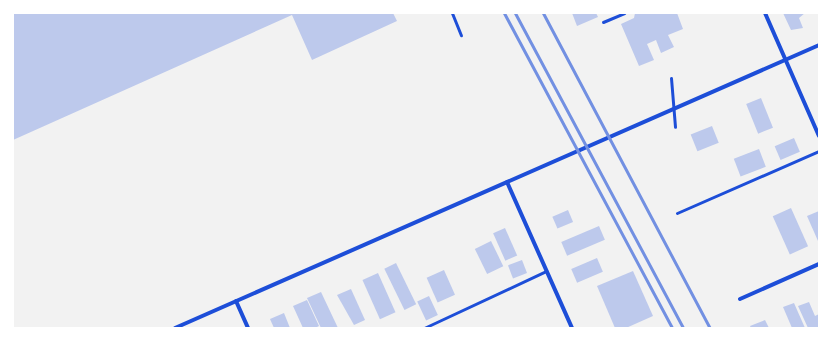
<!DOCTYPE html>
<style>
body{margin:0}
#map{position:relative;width:832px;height:341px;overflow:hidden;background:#f2f2f2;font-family:"Work Sans",sans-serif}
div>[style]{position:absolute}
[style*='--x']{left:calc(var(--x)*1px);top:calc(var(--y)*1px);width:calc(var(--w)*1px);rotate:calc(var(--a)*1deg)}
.building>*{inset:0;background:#bdc9ec;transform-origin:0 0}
.service>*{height:3px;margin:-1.5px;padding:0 1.5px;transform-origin:1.5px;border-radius:1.5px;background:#1d4ed8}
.minor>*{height:4px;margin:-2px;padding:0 2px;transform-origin:2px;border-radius:2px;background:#1d4ed8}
.rail>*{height:3px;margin:-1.5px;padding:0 1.5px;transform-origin:1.5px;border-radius:1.5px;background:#7290e2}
span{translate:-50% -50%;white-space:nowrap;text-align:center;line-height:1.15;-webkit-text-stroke:3px #fff;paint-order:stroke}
.frame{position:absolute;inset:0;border:14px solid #fff;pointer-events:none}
</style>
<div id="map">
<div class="building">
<div style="clip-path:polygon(13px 13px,393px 13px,397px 21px,312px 60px,292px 15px,13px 140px)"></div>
<div style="clip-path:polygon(572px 13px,596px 13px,598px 17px,577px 26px)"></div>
<div style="clip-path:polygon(635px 13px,677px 13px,683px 29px,668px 35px,674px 47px,661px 53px,656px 40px,647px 44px,654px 60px,639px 66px,621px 24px,634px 18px)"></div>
<div style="clip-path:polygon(783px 13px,805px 13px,799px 18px,803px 28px,791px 30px)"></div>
<div style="left:761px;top:98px;width:32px;height:16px;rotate:68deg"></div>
<div style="left:712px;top:126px;width:18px;height:23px;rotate:68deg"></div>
<div style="left:794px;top:138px;width:15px;height:21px;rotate:67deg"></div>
<div style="left:759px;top:149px;width:19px;height:27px;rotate:69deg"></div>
<div style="left:791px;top:208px;width:42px;height:20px;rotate:66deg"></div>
<div style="left:568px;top:210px;width:13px;height:17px;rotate:67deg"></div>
<div style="clip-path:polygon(819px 211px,819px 241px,818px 241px,807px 216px)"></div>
<div style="left:599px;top:226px;width:15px;height:41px;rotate:67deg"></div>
<div style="left:505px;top:228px;width:30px;height:13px;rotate:66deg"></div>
<div style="left:491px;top:241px;width:28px;height:18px;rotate:64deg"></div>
<div style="left:597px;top:258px;width:15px;height:28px;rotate:67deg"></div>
<div style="left:522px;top:260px;width:14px;height:15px;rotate:69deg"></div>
<div style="left:396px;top:263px;width:46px;height:13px;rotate:64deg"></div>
<div style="left:444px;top:270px;width:27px;height:19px;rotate:66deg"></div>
<div style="clip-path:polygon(633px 271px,653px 316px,626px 328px,615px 328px,597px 286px)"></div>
<div style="left:378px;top:273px;width:43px;height:17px;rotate:66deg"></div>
<div style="clip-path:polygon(351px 289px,365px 320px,354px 325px,337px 295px)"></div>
<div style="clip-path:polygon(321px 292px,338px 328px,321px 328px,307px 298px)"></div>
<div style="left:429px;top:296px;width:21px;height:13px;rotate:65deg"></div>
<div style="clip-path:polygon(307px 300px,319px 326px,315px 328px,303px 328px,293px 306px)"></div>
<div style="clip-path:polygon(809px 302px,815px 316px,819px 314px,818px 328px,808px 328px,798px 306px)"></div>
<div style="clip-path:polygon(794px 303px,805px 328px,792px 328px,783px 307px)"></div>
<div style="clip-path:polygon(284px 313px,290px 328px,274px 328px,270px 319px)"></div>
<div style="clip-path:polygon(765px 320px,769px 328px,751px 328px,750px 326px)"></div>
</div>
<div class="service">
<div style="--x:452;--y:13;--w:24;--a:68"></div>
<div style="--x:603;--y:22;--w:23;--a:-23"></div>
<div style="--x:671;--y:78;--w:49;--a:85.3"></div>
<div style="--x:677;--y:213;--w:155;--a:-23.6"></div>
<div style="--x:424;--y:328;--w:135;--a:-25"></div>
</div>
<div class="minor">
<div style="--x:765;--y:13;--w:134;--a:66.3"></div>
<div style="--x:507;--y:182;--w:160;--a:66"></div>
<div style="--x:740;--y:299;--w:86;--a:-23.9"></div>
<div style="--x:236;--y:301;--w:30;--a:66"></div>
<div style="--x:175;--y:328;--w:703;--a:-23.72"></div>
</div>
<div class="rail">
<div style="--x:504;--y:13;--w:357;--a:61.9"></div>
<div style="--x:515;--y:13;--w:357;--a:61.9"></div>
<div style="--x:543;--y:13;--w:357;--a:62.1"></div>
</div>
<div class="frame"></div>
</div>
